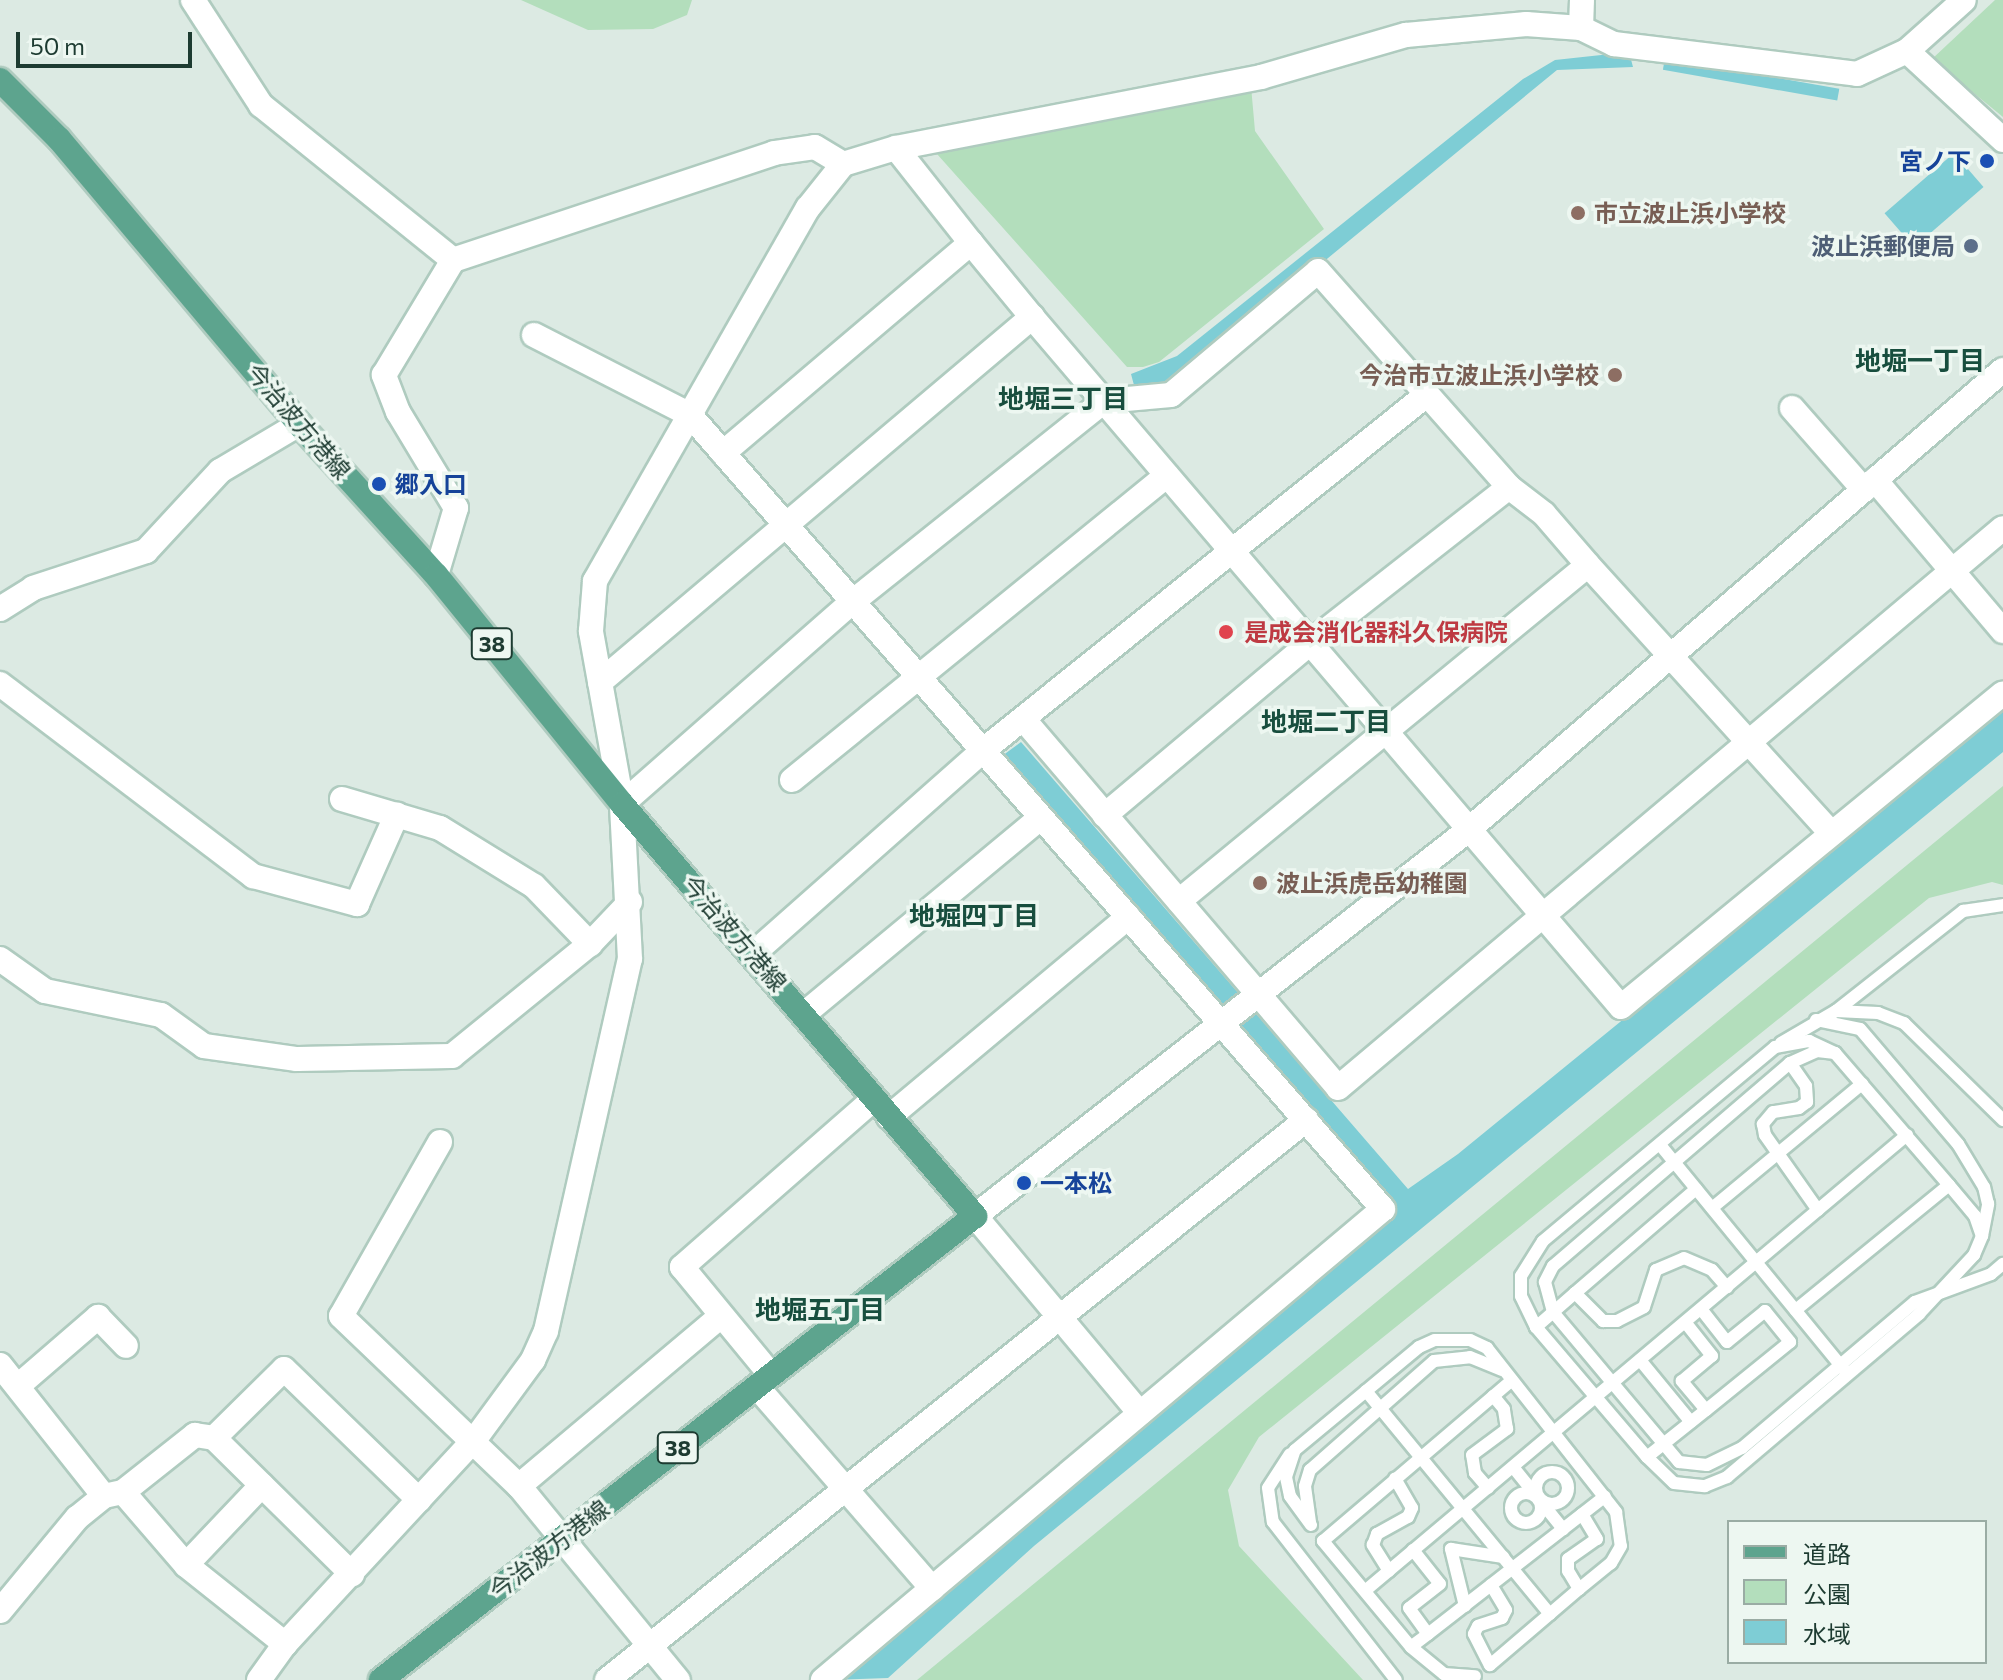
<!DOCTYPE html>
<meta charset="utf-8">
<style>
body{margin:0}
#map{position:relative;width:2003px;height:1680px;overflow:hidden;background:#dceae3;font-family:Commissioner,"Noto Sans JP",sans-serif}
div>[style]{position:absolute}
[style*='--x']{left:calc(var(--x)*1px);top:calc(var(--y)*1px);width:calc(var(--w)*1px);rotate:calc(var(--a)*1deg)}
.green>*{inset:0;background:#b3debc}
.water>*{inset:0;background:#7ecdd5;transform-origin:0 0}
.roads{filter:drop-shadow(2px 0 #afcbbf) drop-shadow(-2px 0 #afcbbf) drop-shadow(0 2px #afcbbf) drop-shadow(0 -2px #afcbbf)}
.lane>*{height:12px;margin:-6px;padding:0 6px;transform-origin:6px;border-radius:6px;background:#fff}
.lane>.ring{margin:-6px;padding:0;box-sizing:content-box;background:none;border:12px solid #fff;border-radius:50%}
.street>*{height:24px;margin:-12px;padding:0 12px;transform-origin:12px;border-radius:12px;background:#fff}
.secondary>*{height:24px;margin:-12px;padding:0 12px;transform-origin:12px;border-radius:12px;background:#fff}
.primary>*{height:24px;margin:-12px;padding:0 12px;transform-origin:12px;border-radius:12px;background:#5da48e}
.dots>*{width:22px;height:22px;translate:-50% -50%;box-sizing:border-box;border:4px solid #edf7f1;border-radius:50%}
span{translate:-50% -50%;white-space:nowrap;text-align:center;line-height:1.15;-webkit-text-stroke:7px #edf7f1;paint-order:stroke}
.shield-label span{padding:2px 6px;background:#edf7f1;border:2px solid;border-radius:6px;-webkit-text-stroke-width:0}
.shield-label{font-size:22px;color:#1d3b31;font-weight:700}
.transit-label{font-size:24px;color:#164399;font-weight:700}
.right{translate:-100% -50%;text-align:right}
.left{translate:0 -50%;text-align:left}
.education-label{font-size:24px;color:#785e54;font-weight:700}
.service-label{font-size:24px;color:#4e5e75;font-weight:700}
.street-label{font-size:24px;color:#1d3b31}
.health-label{font-size:24px;color:#be3a42;font-weight:700}
.neighbourhood-label{font-size:26px;color:#184e3e;font-weight:700}
.legend{position:absolute;left:1727px;top:1520px;width:260px;height:144px;box-sizing:border-box;background:#edf7f1;border:2px solid #9aaca4;margin:0;padding:10px 14px;list-style:none;font-size:24px;color:#1d3b31}
.legend li{display:flex;align-items:center;gap:16px;height:40px}
.legend b{width:40px;border:2px solid #9aaca4}
.scale{position:absolute;left:16px;top:32px;width:176px;height:36px;box-sizing:border-box;border:4px solid #1d3b31;border-top:0;padding-left:10px;font-size:24px;line-height:28px;white-space:nowrap;color:#1d3b31;-webkit-text-stroke:6px #edf7f1;paint-order:stroke}
</style>
<div id="map">
<div class="green">
<div style="clip-path:polygon(521px 0,692px 0,687px 15px,653px 29px,588px 30px)"></div>
<div style="clip-path:polygon(1995px 0,2003px 0,2003px 117px,1932px 59px)"></div>
<div style="clip-path:polygon(1251px 86px,1255px 131px,1324px 229px,1159px 362px,1143px 367px,1127px 367px,937px 154px,938px 147px)"></div>
<div style="clip-path:polygon(2003px 786px,2003px 885px,1992px 882px,1929px 898px,1259px 1437px,1228px 1490px,1239px 1546px,1363px 1680px,917px 1680px)"></div>
</div>
<div class="water">
<div style="clip-path:polygon(1629px 52px,1633px 67px,1557px 70px,1199px 364px,1165px 389px,1135px 389px,1131px 374px,1177px 356px,1523px 79px,1555px 60px)"></div>
<div style="left:1665px;top:58px;width:177px;height:12px;rotate:10deg"></div>
<div style="left:1954px;top:153px;width:45px;height:92px;rotate:49deg"></div>
<div style="clip-path:polygon(2003px 710px,2003px 752px,1034px 1546px,888px 1678px,831px 1680px,1390px 1206px,1002px 756px,1021px 742px,1408px 1189px,1458px 1154px)"></div>
</div>
<div class="roads">
<div class="lane">
<div style="--x:1836;--y:1011;--w:162;--a:-38.2"></div>
<div style="--x:1963;--y:911;--w:40;--a:-8.5"></div>
<div style="--x:1781;--y:1043;--w:64;--a:-30.2"></div>
<div style="--x:1836;--y:1011;--w:42;--a:2.7"></div>
<div style="--x:1878;--y:1013;--w:28;--a:21"></div>
<div style="--x:1904;--y:1023;--w:139;--a:44.4"></div>
<div style="--x:1835;--y:1053;--w:18;--a:-174"></div>
<div style="--x:1817;--y:1051;--w:30;--a:156"></div>
<div style="--x:1790;--y:1063;--w:312;--a:139.4"></div>
<div style="--x:1553;--y:1266;--w:18;--a:117"></div>
<div style="--x:1545;--y:1282;--w:31;--a:75"></div>
<div style="--x:1553;--y:1312;--w:196;--a:50"></div>
<div style="--x:1679;--y:1462;--w:28;--a:6"></div>
<div style="--x:1707;--y:1465;--w:39;--a:-26"></div>
<div style="--x:1742;--y:1448;--w:226;--a:-40.2"></div>
<div style="--x:1915;--y:1302;--w:81;--a:-20.2"></div>
<div style="--x:1991;--y:1274;--w:16;--a:-40"></div>
<div style="--x:1790;--y:1063;--w:28;--a:55"></div>
<div style="--x:1806;--y:1086;--w:16;--a:86"></div>
<div style="--x:1807;--y:1102;--w:10;--a:143"></div>
<div style="--x:1799;--y:1108;--w:26;--a:171"></div>
<div style="--x:1773;--y:1112;--w:16;--a:130"></div>
<div style="--x:1763;--y:1124;--w:11;--a:80"></div>
<div style="--x:1765;--y:1135;--w:92;--a:54.8"></div>
<div style="--x:1661;--y:1146;--w:291;--a:50.7"></div>
<div style="--x:1949;--y:1185;--w:40;--a:50"></div>
<div style="--x:1975;--y:1216;--w:21;--a:71"></div>
<div style="--x:1696;--y:1189;--w:160;--a:139.3"></div>
<div style="--x:1575;--y:1293;--w:40;--a:45"></div>
<div style="--x:1603;--y:1321;--w:14;--a:0"></div>
<div style="--x:1617;--y:1321;--w:30;--a:-27"></div>
<div style="--x:1644;--y:1307;--w:39;--a:-72"></div>
<div style="--x:1656;--y:1270;--w:30;--a:-23"></div>
<div style="--x:1684;--y:1258;--w:30;--a:23"></div>
<div style="--x:1712;--y:1270;--w:23;--a:49"></div>
<div style="--x:1712;--y:1208;--w:195;--a:-39.6"></div>
<div style="--x:1575;--y:1293;--w:52;--a:138.9"></div>
<div style="--x:1536;--y:1327;--w:171;--a:49.5"></div>
<div style="--x:1647;--y:1457;--w:75;--a:-38.5"></div>
<div style="--x:1706;--y:1410;--w:38;--a:-130"></div>
<div style="--x:1682;--y:1381;--w:39;--a:-40"></div>
<div style="--x:1712;--y:1356;--w:43;--a:-128.5"></div>
<div style="--x:1701;--y:1309;--w:42;--a:51.8"></div>
<div style="--x:1727;--y:1342;--w:49;--a:-39.2"></div>
<div style="--x:1765;--y:1311;--w:40;--a:51"></div>
<div style="--x:1790;--y:1342;--w:108;--a:141"></div>
<div style="--x:1536;--y:1327;--w:34;--a:-116"></div>
<div style="--x:1521;--y:1296;--w:20;--a:-90"></div>
<div style="--x:1521;--y:1276;--w:41;--a:-57.8"></div>
<div style="--x:1543;--y:1241;--w:302;--a:-39.9"></div>
<div style="--x:1775;--y:1047;--w:35;--a:-10"></div>
<div style="--x:1809;--y:1041;--w:29;--a:25"></div>
<div style="--x:1835;--y:1053;--w:174;--a:49.2"></div>
<div style="--x:1949;--y:1185;--w:198;--a:140.8"></div>
<div style="--x:1640;--y:1360;--w:80;--a:50.6"></div>
<div style="--x:1366;--y:1391;--w:289;--a:50.5"></div>
<div style="--x:1290;--y:1454;--w:40;--a:122.9"></div>
<div style="--x:1268;--y:1488;--w:34;--a:82"></div>
<div style="--x:1273;--y:1522;--w:200;--a:52.1"></div>
<div style="--x:1647;--y:1457;--w:37;--a:44"></div>
<div style="--x:1674;--y:1483;--w:31;--a:6"></div>
<div style="--x:1705;--y:1486;--w:24;--a:-22"></div>
<div style="--x:1727;--y:1477;--w:252;--a:-40.3"></div>
<div style="--x:1919;--y:1314;--w:81;--a:-47"></div>
<div style="--x:1974;--y:1255;--w:21;--a:-67"></div>
<div style="--x:1982;--y:1236;--w:33;--a:-79"></div>
<div style="--x:1988;--y:1204;--w:17;--a:-103"></div>
<div style="--x:1984;--y:1187;--w:50;--a:-121.2"></div>
<div style="--x:1958;--y:1144;--w:151;--a:-130.4"></div>
<div style="--x:1860;--y:1029;--w:45;--a:-168.4"></div>
<div style="--x:1513;--y:1467;--w:80;--a:51.1"></div>
<div class="ring" style="left:1536px;top:1472px;width:20px;height:20px"></div>
<div style="--x:1488;--y:1488;--w:20;--a:-131"></div>
<div style="--x:1475;--y:1473;--w:18;--a:-99"></div>
<div style="--x:1472;--y:1455;--w:44;--a:-36.6"></div>
<div style="--x:1507;--y:1429;--w:20;--a:-99"></div>
<div style="--x:1504;--y:1409;--w:17;--a:-130"></div>
<div class="ring" style="left:1511px;top:1493px;width:18px;height:18px"></div>
<div style="--x:1310;--y:1522;--w:36;--a:-98"></div>
<div style="--x:1305;--y:1486;--w:17;--a:-73"></div>
<div style="--x:1310;--y:1470;--w:165;--a:-41.3"></div>
<div style="--x:1434;--y:1361;--w:36;--a:-6"></div>
<div style="--x:1470;--y:1357;--w:35;--a:22"></div>
<div style="--x:1311;--y:1525;--w:36;--a:-126"></div>
<div style="--x:1290;--y:1496;--w:19;--a:-102"></div>
<div style="--x:1286;--y:1477;--w:28;--a:-72"></div>
<div style="--x:1295;--y:1450;--w:161;--a:-39.7"></div>
<div style="--x:1419;--y:1347;--w:17;--a:-24"></div>
<div style="--x:1435;--y:1340;--w:35;--a:0"></div>
<div style="--x:1470;--y:1340;--w:19;--a:25"></div>
<div style="--x:1487;--y:1348;--w:209;--a:51.8"></div>
<div style="--x:1616;--y:1512;--w:34;--a:82"></div>
<div style="--x:1621;--y:1546;--w:20;--a:120"></div>
<div style="--x:1611;--y:1563;--w:41;--a:140.9"></div>
<div style="--x:1413;--y:1550;--w:43;--a:51.5"></div>
<div style="--x:1440;--y:1584;--w:39;--a:142"></div>
<div style="--x:1409;--y:1608;--w:32;--a:54"></div>
<div style="--x:1428;--y:1634;--w:224;--a:-37.9"></div>
<div style="--x:1389;--y:1571;--w:31;--a:-122"></div>
<div style="--x:1373;--y:1545;--w:12;--a:-70"></div>
<div style="--x:1377;--y:1534;--w:35;--a:-29"></div>
<div style="--x:1408;--y:1517;--w:10;--a:-66"></div>
<div style="--x:1412;--y:1508;--w:34;--a:-120"></div>
<div style="--x:1491;--y:1585;--w:29;--a:59"></div>
<div style="--x:1506;--y:1610;--w:9;--a:117"></div>
<div style="--x:1502;--y:1618;--w:25;--a:162"></div>
<div style="--x:1478;--y:1626;--w:9;--a:117"></div>
<div style="--x:1474;--y:1634;--w:35;--a:63"></div>
<div style="--x:1490;--y:1665;--w:117;--a:-40.5"></div>
<div style="--x:1579;--y:1589;--w:21;--a:-121"></div>
<div style="--x:1568;--y:1571;--w:12;--a:-90"></div>
<div style="--x:1568;--y:1559;--w:35;--a:-35"></div>
<div style="--x:1597;--y:1539;--w:29;--a:-121"></div>
<div style="--x:1366;--y:1590;--w:707;--a:-40.07"></div>
<div style="--x:1465;--y:1606;--w:59;--a:-103.8"></div>
<div style="--x:1451;--y:1549;--w:53;--a:8.7"></div>
<div style="--x:1428;--y:1634;--w:21;--a:143"></div>
<div style="--x:1411;--y:1647;--w:138;--a:-129.7"></div>
<div style="--x:1323;--y:1541;--w:248;--a:-40.4"></div>
<div style="--x:1411;--y:1647;--w:43;--a:39.3"></div>
<div style="--x:1444;--y:1674;--w:31;--a:4"></div>
</div>
<div class="street">
<div style="--x:193;--y:0;--w:125;--a:57.1"></div>
<div style="--x:261;--y:105;--w:247;--a:38.9"></div>
<div style="--x:1581;--y:28;--w:28;--a:-88"></div>
<div style="--x:896;--y:148;--w:121;--a:51.7"></div>
<div style="--x:534;--y:335;--w:175;--a:27.1"></div>
<div style="--x:690;--y:415;--w:1054;--a:48.89"></div>
<div style="--x:1383;--y:1209;--w:732;--a:139.93"></div>
<div style="--x:1792;--y:408;--w:109;--a:48.7"></div>
<div style="--x:723;--y:453;--w:325;--a:-40.3"></div>
<div style="--x:971;--y:243;--w:96;--a:50.5"></div>
<div style="--x:1875;--y:480;--w:198;--a:49.7"></div>
<div style="--x:1509;--y:487;--w:44;--a:37.6"></div>
<div style="--x:1544;--y:514;--w:67;--a:49.2"></div>
<div style="--x:436;--y:575;--w:70;--a:-73.4"></div>
<div style="--x:456;--y:508;--w:112;--a:-121.1"></div>
<div style="--x:398;--y:412;--w:40;--a:-111"></div>
<div style="--x:384;--y:375;--w:134;--a:-59"></div>
<div style="--x:453;--y:260;--w:338;--a:-18.4"></div>
<div style="--x:774;--y:153;--w:41;--a:-8.3"></div>
<div style="--x:815;--y:147;--w:33;--a:31"></div>
<div style="--x:0;--y:609;--w:39;--a:-32"></div>
<div style="--x:33;--y:588;--w:119;--a:-18.1"></div>
<div style="--x:146;--y:551;--w:109;--a:-47.2"></div>
<div style="--x:220;--y:471;--w:92;--a:-30.7"></div>
<div style="--x:600;--y:682;--w:566;--a:-40.19"></div>
<div style="--x:1032;--y:317;--w:907;--a:49.52"></div>
<div style="--x:1621;--y:1007;--w:494;--a:-39.4"></div>
<div style="--x:0;--y:684;--w:318;--a:37.2"></div>
<div style="--x:253;--y:876;--w:108;--a:15.1"></div>
<div style="--x:357;--y:904;--w:98;--a:-66"></div>
<div style="--x:1025;--y:721;--w:482;--a:49.5"></div>
<div style="--x:1338;--y:1088;--w:869;--a:-40.1"></div>
<div style="--x:792;--y:780;--w:483;--a:-39.1"></div>
<div style="--x:342;--y:799;--w:102;--a:16.5"></div>
<div style="--x:440;--y:828;--w:110;--a:31.7"></div>
<div style="--x:534;--y:886;--w:81;--a:46"></div>
<div style="--x:622;--y:804;--w:305;--a:-41.3"></div>
<div style="--x:851;--y:603;--w:324;--a:-38.6"></div>
<div style="--x:1104;--y:401;--w:67;--a:-5.1"></div>
<div style="--x:1171;--y:395;--w:192;--a:-40.1"></div>
<div style="--x:1318;--y:271;--w:288;--a:48.5"></div>
<div style="--x:1509;--y:487;--w:253;--a:141.9"></div>
<div style="--x:1310;--y:643;--w:268;--a:140"></div>
<div style="--x:1179;--y:901;--w:529;--a:-39.4"></div>
<div style="--x:1588;--y:565;--w:362;--a:47.8"></div>
<div style="--x:754;--y:953;--w:303;--a:-41.5"></div>
<div style="--x:981;--y:752;--w:569;--a:-38.72"></div>
<div style="--x:0;--y:959;--w:55;--a:35.4"></div>
<div style="--x:45;--y:991;--w:118;--a:11.7"></div>
<div style="--x:161;--y:1015;--w:53;--a:35.8"></div>
<div style="--x:204;--y:1046;--w:94;--a:8"></div>
<div style="--x:297;--y:1059;--w:155;--a:-1.1"></div>
<div style="--x:452;--y:1056;--w:178;--a:-39.1"></div>
<div style="--x:590;--y:944;--w:58;--a:-46.4"></div>
<div style="--x:804;--y:1014;--w:307;--a:-39.7"></div>
<div style="--x:889;--y:1117;--w:312;--a:-39.9"></div>
<div style="--x:440;--y:1142;--w:200;--a:119.6"></div>
<div style="--x:341;--y:1316;--w:246;--a:43.7"></div>
<div style="--x:519;--y:1486;--w:251;--a:50.7"></div>
<div style="--x:975;--y:1216;--w:257;--a:50.1"></div>
<div style="--x:0;--y:1365;--w:167;--a:51.6"></div>
<div style="--x:771;--y:1375;--w:140;--a:-129.5"></div>
<div style="--x:682;--y:1267;--w:255;--a:-41.2"></div>
<div style="--x:18;--y:1386;--w:106;--a:-40.8"></div>
<div style="--x:98;--y:1317;--w:40;--a:46"></div>
<div style="--x:757;--y:1387;--w:267;--a:49"></div>
<div style="--x:214;--y:1438;--w:194;--a:44.6"></div>
<div style="--x:519;--y:1486;--w:263;--a:-40.1"></div>
<div style="--x:123;--y:1492;--w:96;--a:49.2"></div>
<div style="--x:186;--y:1565;--w:127;--a:38.6"></div>
<div style="--x:186;--y:1565;--w:110;--a:-46.5"></div>
<div style="--x:0;--y:1611;--w:121;--a:-50.4"></div>
<div style="--x:77;--y:1518;--w:35;--a:-39"></div>
<div style="--x:104;--y:1496;--w:19;--a:-12"></div>
<div style="--x:123;--y:1492;--w:92;--a:-38.4"></div>
<div style="--x:195;--y:1435;--w:19;--a:9"></div>
<div style="--x:214;--y:1438;--w:98;--a:-44.6"></div>
<div style="--x:284;--y:1369;--w:188;--a:44.1"></div>
<div style="--x:259;--y:1680;--w:44;--a:-54.2"></div>
<div style="--x:285;--y:1644;--w:280;--a:-47.2"></div>
<div style="--x:475;--y:1439;--w:98;--a:-53.7"></div>
<div style="--x:533;--y:1360;--w:32;--a:-66"></div>
<div style="--x:546;--y:1331;--w:381;--a:-77.3"></div>
<div style="--x:630;--y:959;--w:155;--a:-93"></div>
<div style="--x:622;--y:804;--w:176;--a:-100.2"></div>
<div style="--x:591;--y:631;--w:50;--a:-85.4"></div>
<div style="--x:595;--y:581;--w:430;--a:-60.3"></div>
<div style="--x:808;--y:208;--w:56;--a:-51.5"></div>
<div style="--x:843;--y:164;--w:55;--a:-16.8"></div>
<div style="--x:896;--y:148;--w:372;--a:-11"></div>
<div style="--x:1261;--y:77;--w:151;--a:-16.2"></div>
<div style="--x:1406;--y:35;--w:121;--a:-5.2"></div>
<div style="--x:1526;--y:24;--w:55;--a:4.2"></div>
<div style="--x:1581;--y:28;--w:37;--a:26"></div>
<div style="--x:1614;--y:44;--w:245;--a:7"></div>
<div style="--x:1857;--y:74;--w:55;--a:-24.7"></div>
<div style="--x:1907;--y:51;--w:76;--a:-41.8"></div>
<div style="--x:607;--y:1680;--w:896;--a:-38.7"></div>
</div>
<div class="secondary">
<div style="--x:1907;--y:51;--w:131;--a:42.8"></div>
<div style="--x:975;--y:1216;--w:625;--a:-38.04"></div>
<div style="--x:1467;--y:831;--w:707;--a:-40.7"></div>
</div>
<div class="primary">
<div style="--x:0;--y:80;--w:83;--a:45"></div>
<div style="--x:59;--y:139;--w:373;--a:49.9"></div>
<div style="--x:299;--y:424;--w:204;--a:47.8"></div>
<div style="--x:436;--y:575;--w:295;--a:50.9"></div>
<div style="--x:622;--y:804;--w:543;--a:49.41"></div>
<div style="--x:975;--y:1216;--w:754;--a:142.01"></div>
</div>
</div>
<div class="dots">
<div style="left:1987px;top:161px;background:#1a4fb4"></div>
<div style="left:1578px;top:213px;background:#8d6e63"></div>
<div style="left:1971px;top:246px;background:#5c6f8a"></div>
<div style="left:1615px;top:375px;background:#8d6e63"></div>
<div style="left:379px;top:484px;background:#1a4fb4"></div>
<div style="left:1226px;top:632px;background:#e0444e"></div>
<div style="left:1260px;top:883px;background:#8d6e63"></div>
<div style="left:1024px;top:1183px;background:#1a4fb4"></div>
</div>
<div class="shield-label">
<span style="left:492px;top:644px">38</span>
<span style="left:678px;top:1448px">38</span>
</div>
<div class="transit-label">
<span class="right" style="left:1971px;top:161px">宮ノ下</span>
<span class="left" style="left:395px;top:484px">郷入口</span>
<span class="left" style="left:1040px;top:1183px">一本松</span>
</div>
<div class="education-label">
<span class="left" style="left:1594px;top:213px">市立波止浜小学校</span>
<span class="right" style="left:1599px;top:375px">今治市立波止浜小学校</span>
<span class="left" style="left:1276px;top:883px">波止浜虎岳幼稚園</span>
</div>
<div class="service-label">
<span class="right" style="left:1955px;top:246px">波止浜郵便局</span>
</div>
<div class="street-label">
<span style="left:299px;top:421px;rotate:49deg">今治波方港線</span>
<span style="left:735px;top:933px;rotate:49deg">今治波方港線</span>
<span style="left:549px;top:1549px;rotate:-38deg">今治波方港線</span>
</div>
<div class="health-label">
<span class="left" style="left:1244px;top:632px">是成会消化器科久保病院</span>
</div>
<div class="neighbourhood-label">
<span style="left:1920px;top:360px">地堀一丁目</span>
<span style="left:1063px;top:398px">地堀三丁目</span>
<span style="left:1326px;top:721px">地堀二丁目</span>
<span style="left:974px;top:915px">地堀四丁目</span>
<span style="left:820px;top:1309px">地堀五丁目</span>
</div>
<ul class="legend">
<li><b style="height:10px;background:#5da48e"></b>道路</li>
<li><b style="height:22px;background:#b3debc"></b>公園</li>
<li><b style="height:22px;background:#7ecdd5"></b>水域</li>
</ul>
<div class="scale">50 m</div>
</div>
